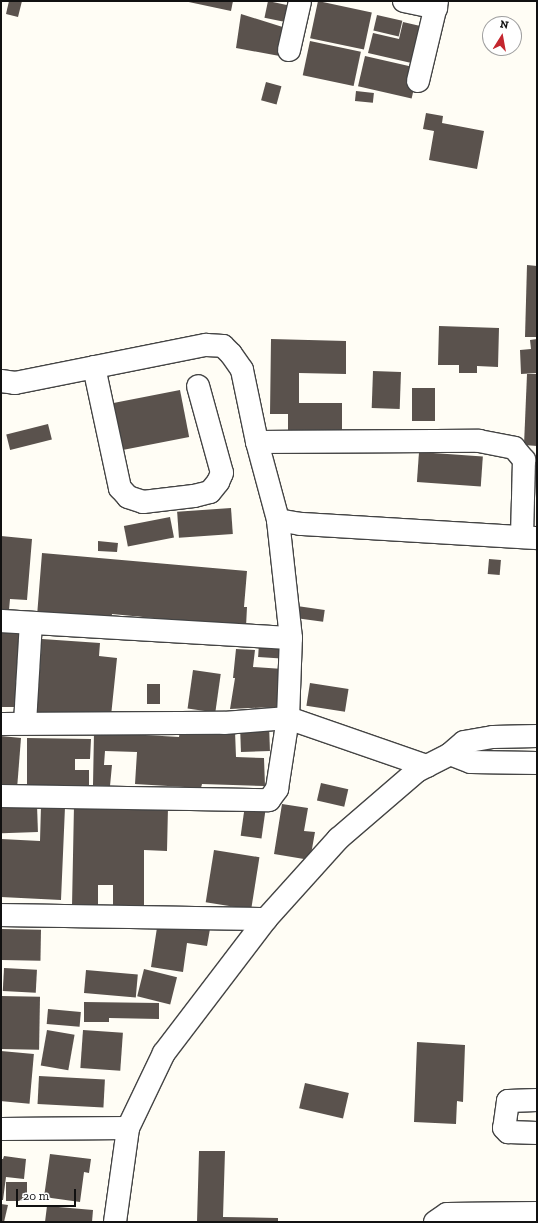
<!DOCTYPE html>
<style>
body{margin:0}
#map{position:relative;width:538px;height:1223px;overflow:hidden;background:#fffdf5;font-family:"Zilla Slab",serif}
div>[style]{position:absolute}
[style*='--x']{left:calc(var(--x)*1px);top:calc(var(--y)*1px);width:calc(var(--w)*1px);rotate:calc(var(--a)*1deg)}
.building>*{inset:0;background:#5a524d;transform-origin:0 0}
.roads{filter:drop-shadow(1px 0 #444) drop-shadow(-1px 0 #444) drop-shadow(0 1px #444) drop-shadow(0 -1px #444)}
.minor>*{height:22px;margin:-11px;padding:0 11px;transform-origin:11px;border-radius:11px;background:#fff}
span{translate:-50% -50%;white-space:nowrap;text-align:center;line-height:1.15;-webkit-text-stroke:4px #fff;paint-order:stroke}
.frame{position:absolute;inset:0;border:2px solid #111;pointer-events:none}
.north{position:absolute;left:482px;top:16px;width:40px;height:40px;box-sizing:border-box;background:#fff;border:1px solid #a0a0a0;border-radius:50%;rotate:11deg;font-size:11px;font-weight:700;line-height:16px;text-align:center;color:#111}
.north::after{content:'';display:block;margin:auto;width:14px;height:18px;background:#c4262e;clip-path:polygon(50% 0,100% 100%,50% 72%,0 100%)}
.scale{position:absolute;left:16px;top:1189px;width:60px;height:18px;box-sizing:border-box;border:2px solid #111;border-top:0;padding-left:5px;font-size:12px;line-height:14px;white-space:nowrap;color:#111;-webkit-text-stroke:3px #fff;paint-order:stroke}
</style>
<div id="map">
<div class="building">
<div style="clip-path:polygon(9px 1px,22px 1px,18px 17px,6px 14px)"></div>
<div style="clip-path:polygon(184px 1px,233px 1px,231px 11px)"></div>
<div style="left:268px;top:1px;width:30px;height:17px;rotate:12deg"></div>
<div style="left:318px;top:1px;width:55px;height:38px;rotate:12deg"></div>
<div style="clip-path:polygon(241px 14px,289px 29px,285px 57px,236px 48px)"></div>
<div style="left:377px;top:15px;width:26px;height:16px;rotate:13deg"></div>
<div style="clip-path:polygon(403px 22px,429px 28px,420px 65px,368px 53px,373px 33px,399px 39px)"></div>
<div style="left:310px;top:41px;width:52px;height:35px;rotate:12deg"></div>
<div style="left:365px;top:56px;width:55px;height:31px;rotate:13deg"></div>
<div style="left:266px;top:82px;width:16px;height:19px;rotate:15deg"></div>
<div style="left:356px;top:91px;width:18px;height:10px;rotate:6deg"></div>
<div style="clip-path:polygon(426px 113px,443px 116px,442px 123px,484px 131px,477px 169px,429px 160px,434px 131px,423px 129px)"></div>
<div style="clip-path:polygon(527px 265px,537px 266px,537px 337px,525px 337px)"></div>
<div style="clip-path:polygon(439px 326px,499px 328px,498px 367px,477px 366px,477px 373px,459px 373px,459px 365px,438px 365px)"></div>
<div style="clip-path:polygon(271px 339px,346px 341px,346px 374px,299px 373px,299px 403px,342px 403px,342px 432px,288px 431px,288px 414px,270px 414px)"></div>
<div style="clip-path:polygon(537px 339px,537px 373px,521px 374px,520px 350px,531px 349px,530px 340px)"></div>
<div style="left:373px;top:371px;width:28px;height:37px;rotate:2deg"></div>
<div style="clip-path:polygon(527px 374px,537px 374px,537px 446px,524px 445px)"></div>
<div style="left:412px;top:388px;width:23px;height:33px"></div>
<div style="left:180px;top:390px;width:48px;height:73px;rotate:79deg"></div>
<div style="left:48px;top:424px;width:16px;height:43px;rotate:76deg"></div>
<div style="left:419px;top:452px;width:64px;height:30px;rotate:4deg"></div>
<div style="left:231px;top:508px;width:26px;height:54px;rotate:86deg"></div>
<div style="left:170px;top:517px;width:21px;height:47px;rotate:79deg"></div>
<div style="clip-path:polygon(1px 536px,32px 539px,27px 600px,10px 599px,9px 610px,1px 609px)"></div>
<div style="clip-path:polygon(98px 541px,118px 543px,117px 552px,98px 551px)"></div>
<div style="clip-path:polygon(42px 553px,247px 571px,244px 607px,247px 607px,246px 627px,112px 614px,111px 622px,37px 616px)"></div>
<div style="left:489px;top:559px;width:12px;height:15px;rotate:5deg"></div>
<div style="left:297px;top:606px;width:28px;height:12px;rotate:8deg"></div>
<div style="clip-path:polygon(1px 630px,23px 630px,23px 681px,15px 680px,15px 707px,1px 707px)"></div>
<div style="clip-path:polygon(42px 639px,100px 643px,99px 656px,117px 658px,111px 716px,37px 718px)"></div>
<div style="left:259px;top:644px;width:27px;height:13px;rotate:4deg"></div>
<div style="clip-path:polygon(236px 649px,255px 650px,253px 667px,283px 669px,276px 707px,230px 709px,235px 678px,233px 678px)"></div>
<div style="left:193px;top:670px;width:28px;height:39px;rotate:8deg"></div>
<div style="left:310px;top:683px;width:39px;height:23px;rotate:9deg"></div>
<div style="left:160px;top:684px;width:20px;height:13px;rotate:90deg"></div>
<div style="left:269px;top:724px;width:27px;height:29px;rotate:88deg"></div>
<div style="clip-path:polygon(180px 730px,235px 731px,236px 757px,264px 758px,265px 786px,202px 784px,201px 788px,135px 784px,137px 752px,105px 751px,104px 765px,112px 765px,110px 786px,93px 785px,94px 732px,179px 737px)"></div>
<div style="clip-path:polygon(1px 736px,21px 738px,17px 789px,1px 788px)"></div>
<div style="clip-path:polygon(27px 738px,91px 739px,90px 759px,75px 759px,75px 770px,89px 770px,89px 787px,27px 786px)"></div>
<div style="left:321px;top:783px;width:28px;height:18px;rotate:13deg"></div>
<div style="clip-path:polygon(282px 804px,308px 808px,304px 831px,315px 832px,310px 860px,274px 854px)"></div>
<div style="left:37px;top:805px;width:27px;height:36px;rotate:88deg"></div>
<div style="clip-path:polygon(74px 805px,168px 807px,167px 851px,144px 850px,144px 908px,113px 908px,113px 885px,98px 885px,98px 906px,72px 906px)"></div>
<div style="left:245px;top:805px;width:21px;height:31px;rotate:8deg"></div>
<div style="clip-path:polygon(41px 806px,65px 807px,61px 900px,1px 897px,1px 839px,40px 841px)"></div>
<div style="left:214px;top:850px;width:46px;height:53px;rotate:9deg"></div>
<div style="clip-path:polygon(158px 921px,210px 929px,207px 946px,187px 943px,183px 972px,151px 967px)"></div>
<div style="left:2px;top:929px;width:39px;height:31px;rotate:1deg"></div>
<div style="left:4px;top:968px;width:33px;height:23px;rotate:3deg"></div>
<div style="left:144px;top:969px;width:34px;height:28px;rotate:14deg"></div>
<div style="left:86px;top:970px;width:52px;height:23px;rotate:5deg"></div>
<div style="left:1px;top:996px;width:39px;height:53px;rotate:1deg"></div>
<div style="clip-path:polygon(84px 1002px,159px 1003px,159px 1019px,109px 1018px,109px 1022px,84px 1022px)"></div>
<div style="left:48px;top:1009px;width:33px;height:15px;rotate:5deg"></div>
<div style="left:47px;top:1030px;width:28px;height:36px;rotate:10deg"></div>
<div style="left:83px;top:1030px;width:40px;height:38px;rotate:4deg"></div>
<div style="clip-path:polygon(417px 1042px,465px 1045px,463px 1102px,457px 1101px,456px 1124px,414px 1122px)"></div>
<div style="left:1px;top:1051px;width:33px;height:50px;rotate:5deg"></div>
<div style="left:39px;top:1076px;width:66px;height:28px;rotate:3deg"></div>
<div style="left:305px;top:1083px;width:45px;height:26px;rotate:13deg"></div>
<div style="clip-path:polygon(199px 1151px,225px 1151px,223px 1217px,278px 1218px,278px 1222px,197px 1222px)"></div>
<div style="clip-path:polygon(50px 1154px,91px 1159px,89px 1173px,84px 1172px,80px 1202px,44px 1197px)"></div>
<div style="clip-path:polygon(4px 1156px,26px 1159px,24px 1179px,6px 1177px,3px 1200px,1px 1200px,1px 1159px,3px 1159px)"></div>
<div style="left:6px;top:1182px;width:21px;height:19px"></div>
<div style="clip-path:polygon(1px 1204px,8px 1205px,4px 1222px,1px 1222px)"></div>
<div style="clip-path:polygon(47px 1206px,93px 1210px,92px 1222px,45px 1222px)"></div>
</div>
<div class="roads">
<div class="minor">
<div style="--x:404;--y:1;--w:33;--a:12"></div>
<div style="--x:289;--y:50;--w:50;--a:-77.3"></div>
<div style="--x:418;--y:81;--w:82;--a:-76.6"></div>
<div style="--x:94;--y:367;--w:124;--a:77.9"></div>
<div style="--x:120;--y:488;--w:12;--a:48"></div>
<div style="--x:128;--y:497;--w:16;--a:18"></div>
<div style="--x:143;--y:502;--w:51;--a:-6.7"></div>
<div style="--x:194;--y:496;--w:16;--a:-14"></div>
<div style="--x:210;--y:492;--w:13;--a:-51"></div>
<div style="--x:218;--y:482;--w:10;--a:-66"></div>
<div style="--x:222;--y:473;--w:90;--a:-105.4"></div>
<div style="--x:1;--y:381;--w:14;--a:8"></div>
<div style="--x:15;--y:383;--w:195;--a:-11.3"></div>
<div style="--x:206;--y:345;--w:17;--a:3"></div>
<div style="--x:223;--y:346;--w:11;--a:45"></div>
<div style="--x:231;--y:354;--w:19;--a:55"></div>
<div style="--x:242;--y:370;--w:74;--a:78.2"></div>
<div style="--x:257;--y:442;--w:81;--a:74.9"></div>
<div style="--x:278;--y:520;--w:23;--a:10"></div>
<div style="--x:301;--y:524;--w:236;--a:3.4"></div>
<div style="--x:257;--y:442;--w:222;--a:-0.3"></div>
<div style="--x:479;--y:441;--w:36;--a:11"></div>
<div style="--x:514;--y:448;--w:16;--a:50"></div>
<div style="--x:524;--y:460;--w:77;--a:91.5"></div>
<div style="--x:1;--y:621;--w:290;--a:3.4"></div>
<div style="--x:25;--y:723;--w:100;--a:-86.6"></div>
<div style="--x:1;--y:724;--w:223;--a:-0.3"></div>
<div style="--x:224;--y:723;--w:64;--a:-4.5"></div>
<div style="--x:288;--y:718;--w:147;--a:19.1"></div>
<div style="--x:450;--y:754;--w:22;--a:21"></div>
<div style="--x:471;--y:762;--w:66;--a:0.9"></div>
<div style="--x:1;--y:796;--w:268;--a:0.9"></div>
<div style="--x:269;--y:800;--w:14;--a:-54"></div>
<div style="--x:277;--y:789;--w:72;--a:-81.2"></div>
<div style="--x:288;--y:718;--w:80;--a:-87.9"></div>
<div style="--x:291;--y:638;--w:119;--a:-96.3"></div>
<div style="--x:1;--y:915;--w:265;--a:0.9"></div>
<div style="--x:537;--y:1100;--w:29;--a:178"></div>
<div style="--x:508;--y:1101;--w:27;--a:98"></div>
<div style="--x:504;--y:1128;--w:6;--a:45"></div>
<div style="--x:508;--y:1132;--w:29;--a:2"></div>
<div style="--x:1;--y:1129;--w:127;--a:-0.5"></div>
<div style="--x:115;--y:1222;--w:95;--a:-82.1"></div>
<div style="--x:128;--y:1128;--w:83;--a:-64.4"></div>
<div style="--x:164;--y:1053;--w:168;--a:-52.7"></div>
<div style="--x:266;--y:919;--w:108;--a:-48"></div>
<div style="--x:338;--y:839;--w:104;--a:-40.7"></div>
<div style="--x:417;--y:771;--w:37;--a:-27"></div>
<div style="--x:450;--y:754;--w:18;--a:-41"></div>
<div style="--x:464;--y:742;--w:29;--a:-10"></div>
<div style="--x:493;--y:737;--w:44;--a:-1.3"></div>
<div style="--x:435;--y:1222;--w:14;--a:-34"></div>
<div style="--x:447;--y:1214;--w:90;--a:-0.6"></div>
</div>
</div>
<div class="frame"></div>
<div class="north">N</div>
<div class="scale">20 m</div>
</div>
